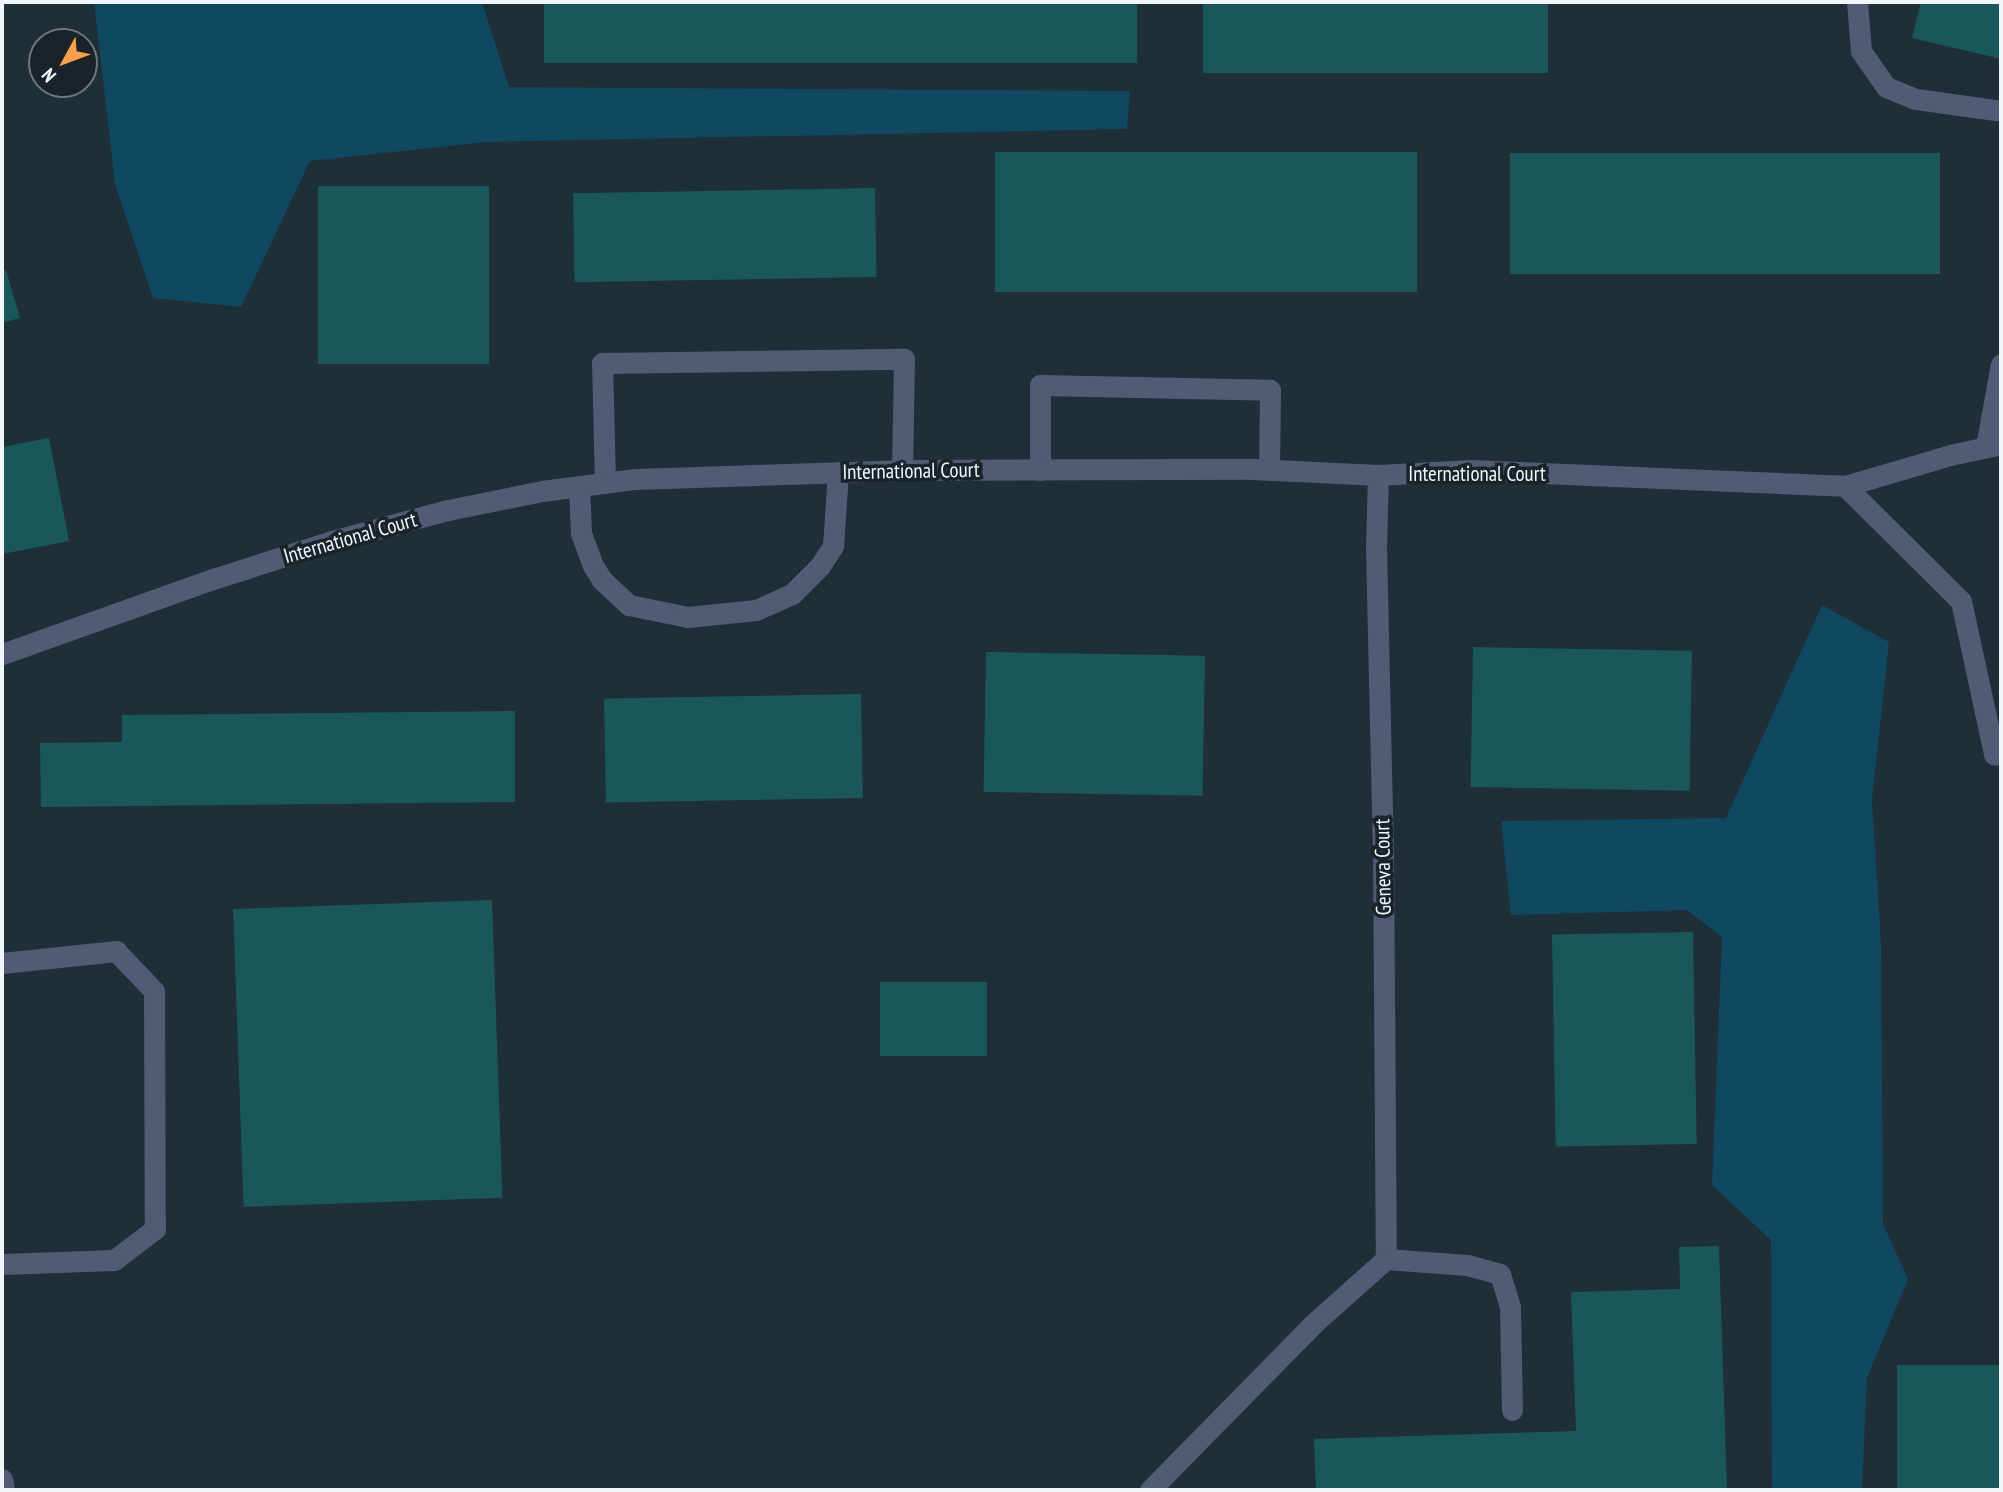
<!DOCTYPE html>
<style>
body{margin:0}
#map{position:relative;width:2003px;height:1492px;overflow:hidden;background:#192328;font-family:"PT Sans Narrow",sans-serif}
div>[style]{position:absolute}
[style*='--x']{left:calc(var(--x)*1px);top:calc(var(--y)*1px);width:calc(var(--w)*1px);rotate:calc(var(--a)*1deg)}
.built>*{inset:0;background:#1f2f38}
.green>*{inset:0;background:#104761}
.building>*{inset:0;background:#1a575a;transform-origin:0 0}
.minor>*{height:21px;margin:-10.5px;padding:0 10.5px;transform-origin:10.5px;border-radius:10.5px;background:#525b76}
span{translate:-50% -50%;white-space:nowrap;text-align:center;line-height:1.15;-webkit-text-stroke:7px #192328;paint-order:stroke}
.street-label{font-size:21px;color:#f0f6fa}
.frame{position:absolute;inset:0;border:4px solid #f0f6fa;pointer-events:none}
.north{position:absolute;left:28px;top:28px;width:70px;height:70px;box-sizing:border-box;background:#192328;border:2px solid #6f777c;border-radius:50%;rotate:229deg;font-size:19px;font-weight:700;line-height:28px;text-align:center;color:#f0f6fa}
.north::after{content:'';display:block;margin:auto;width:24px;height:32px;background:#f8a04b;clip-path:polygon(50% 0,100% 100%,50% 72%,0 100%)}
</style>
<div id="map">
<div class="built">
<div style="clip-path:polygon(evenodd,2px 2px,2001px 2px,2001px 1490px,2px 1490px,2px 2px,42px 42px,84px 42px,84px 84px,42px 84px,42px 42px)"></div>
</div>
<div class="green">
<div style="clip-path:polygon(94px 2px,482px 2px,509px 87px,1130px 91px,1127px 129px,486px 142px,310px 161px,241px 307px,153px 298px,115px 184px)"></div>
<div style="clip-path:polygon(1822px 605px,1889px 642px,1872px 800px,1881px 943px,1883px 1224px,1908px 1279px,1867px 1378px,1862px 1490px,1772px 1490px,1771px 1240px,1712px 1185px,1722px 937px,1687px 910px,1511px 915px,1501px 821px,1726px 818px)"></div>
</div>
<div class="building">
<div style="left:544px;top:2px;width:593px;height:61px"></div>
<div style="left:1203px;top:2px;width:345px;height:71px"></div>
<div style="clip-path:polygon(1921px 2px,2001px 2px,2001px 59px,1912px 38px)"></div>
<div style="left:1417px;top:152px;width:140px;height:422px;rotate:90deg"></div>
<div style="left:1940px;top:153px;width:121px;height:430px;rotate:90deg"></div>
<div style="left:318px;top:186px;width:171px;height:178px"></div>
<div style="left:875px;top:188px;width:89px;height:302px;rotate:89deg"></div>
<div style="clip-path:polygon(6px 270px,20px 318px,2px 323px,2px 271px)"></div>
<div style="clip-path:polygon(49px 438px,69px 541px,2px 554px,2px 447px)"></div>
<div style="left:1473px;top:647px;width:219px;height:140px;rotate:1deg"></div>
<div style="left:986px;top:652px;width:219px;height:140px;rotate:1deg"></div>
<div style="left:861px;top:694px;width:104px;height:257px;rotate:89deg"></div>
<div style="clip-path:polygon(515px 711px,515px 802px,41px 807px,40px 743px,122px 742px,122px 715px)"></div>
<div style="left:492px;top:900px;width:298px;height:259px;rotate:88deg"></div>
<div style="left:1693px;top:932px;width:212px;height:141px;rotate:89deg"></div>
<div style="left:880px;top:982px;width:107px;height:74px"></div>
<div style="clip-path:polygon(1719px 1246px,1727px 1490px,1316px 1490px,1314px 1439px,1576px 1431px,1571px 1292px,1680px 1289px,1679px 1247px)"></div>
<div style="left:2001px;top:1365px;width:125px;height:104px;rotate:90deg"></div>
</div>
<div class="minor">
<div style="--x:1857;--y:2;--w:49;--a:85.3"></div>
<div style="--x:1861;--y:51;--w:44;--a:55.2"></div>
<div style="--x:1886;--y:87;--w:32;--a:22"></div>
<div style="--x:1916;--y:99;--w:86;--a:8"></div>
<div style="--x:1986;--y:447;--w:84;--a:-79.8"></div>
<div style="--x:1040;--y:470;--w:85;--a:-90"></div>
<div style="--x:1040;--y:385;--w:230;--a:1.2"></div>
<div style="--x:1270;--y:390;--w:80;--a:90.7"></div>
<div style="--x:1378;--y:475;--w:72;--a:91.6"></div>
<div style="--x:1376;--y:547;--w:302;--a:88.7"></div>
<div style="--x:1383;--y:849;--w:410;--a:89.6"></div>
<div style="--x:605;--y:483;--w:120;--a:-91.4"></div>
<div style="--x:602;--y:363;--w:302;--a:-0.8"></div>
<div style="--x:904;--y:359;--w:111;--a:91"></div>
<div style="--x:579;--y:486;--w:47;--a:87.6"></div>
<div style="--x:581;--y:533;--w:33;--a:70"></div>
<div style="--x:592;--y:564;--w:19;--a:58"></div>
<div style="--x:602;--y:580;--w:37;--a:43"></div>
<div style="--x:629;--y:605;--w:60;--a:11.5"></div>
<div style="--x:688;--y:617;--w:68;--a:-5.9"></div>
<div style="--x:756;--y:610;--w:39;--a:-24"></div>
<div style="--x:792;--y:594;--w:40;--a:-45"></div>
<div style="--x:820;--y:566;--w:24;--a:-57"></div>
<div style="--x:833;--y:546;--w:74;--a:-86.1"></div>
<div style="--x:1845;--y:486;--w:163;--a:44.8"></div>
<div style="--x:1961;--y:601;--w:157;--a:77.8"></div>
<div style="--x:1994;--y:754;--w:7;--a:8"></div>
<div style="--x:2;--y:654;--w:224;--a:-19.6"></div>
<div style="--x:213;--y:579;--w:125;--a:-17.7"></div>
<div style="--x:332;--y:541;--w:120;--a:-15"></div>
<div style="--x:448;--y:510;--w:96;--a:-11.4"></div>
<div style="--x:542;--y:491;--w:94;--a:-7.4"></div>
<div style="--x:635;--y:479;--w:267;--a:-1.9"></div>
<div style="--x:902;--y:470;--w:350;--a:-0.2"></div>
<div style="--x:1252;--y:469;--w:126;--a:2.7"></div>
<div style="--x:1378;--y:475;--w:92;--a:-3.1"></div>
<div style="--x:1470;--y:470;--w:375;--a:2.4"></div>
<div style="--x:1845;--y:486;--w:109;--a:-16.4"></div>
<div style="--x:1950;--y:455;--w:52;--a:-12.2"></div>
<div style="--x:2;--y:963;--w:115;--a:-6"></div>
<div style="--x:116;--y:951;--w:55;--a:46.5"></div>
<div style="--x:154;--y:991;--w:238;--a:89.8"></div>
<div style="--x:155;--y:1229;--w:51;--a:142.9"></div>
<div style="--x:114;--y:1260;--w:112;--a:178"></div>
<div style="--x:2;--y:1479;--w:11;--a:80"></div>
<div style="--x:1150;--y:1490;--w:233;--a:-45.5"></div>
<div style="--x:1313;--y:1324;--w:98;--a:-41.7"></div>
<div style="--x:1386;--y:1259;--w:81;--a:4.2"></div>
<div style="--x:1467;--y:1265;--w:34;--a:15"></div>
<div style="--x:1500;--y:1274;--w:34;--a:73"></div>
<div style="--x:1510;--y:1307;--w:103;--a:88.9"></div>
</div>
<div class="street-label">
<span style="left:911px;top:471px;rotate:-1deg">International Court</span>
<span style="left:1477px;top:474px">International Court</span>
<span style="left:350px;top:538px;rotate:-16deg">International Court</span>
<span style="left:1383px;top:867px;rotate:-91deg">Geneva Court</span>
</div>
<div class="frame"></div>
<div class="north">N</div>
</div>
